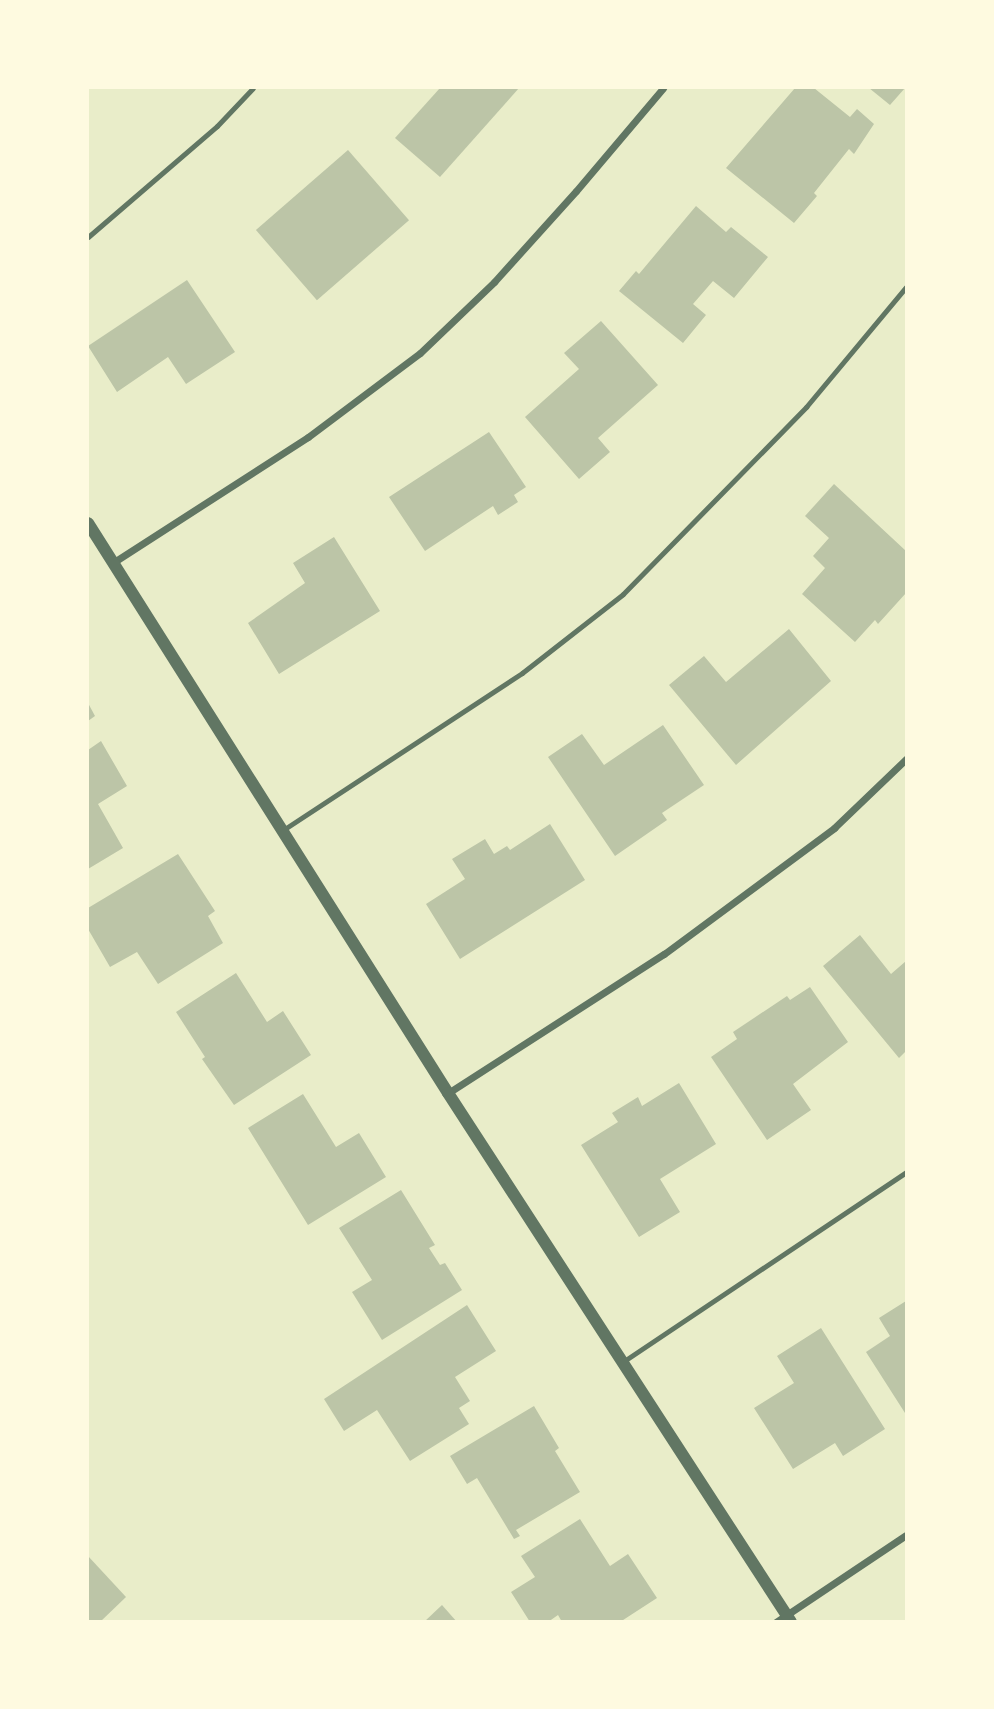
<!DOCTYPE html>
<style>
body{margin:0}
#map{position:relative;width:994px;height:1709px;overflow:hidden;background:#e9edc9;font-family:Cabin,sans-serif}
div>[style]{position:absolute}
[style*='--x']{left:calc(var(--x)*1px);top:calc(var(--y)*1px);width:calc(var(--w)*1px);rotate:calc(var(--a)*1deg)}
.building>*{inset:0;background:#bcc5a7;transform-origin:0 0}
.service>*{height:5px;margin:-2.5px;padding:0 2.5px;transform-origin:2.5px;border-radius:2.5px;background:#617663}
.minor>*{height:7px;margin:-3.5px;padding:0 3.5px;transform-origin:3.5px;border-radius:3.5px;background:#617663}
.tertiary>*{height:12px;margin:-6px;padding:0 6px;transform-origin:6px;border-radius:6px;background:#617663}
span{translate:-50% -50%;white-space:nowrap;text-align:center;line-height:1.15;-webkit-text-stroke:7px #fefae0;paint-order:stroke}
.frame{position:absolute;inset:0;border:89px solid #fefae0;pointer-events:none}
</style>
<div id="map">
<div class="building">
<div style="clip-path:polygon(440px 88px,519px 88px,440px 177px,395px 138px)"></div>
<div style="clip-path:polygon(795px 88px,814px 88px,850px 117px,857px 109px,874px 124px,854px 154px,849px 149px,814px 193px,817px 196px,794px 223px,726px 168px)"></div>
<div style="clip-path:polygon(869px 88px,905px 88px,890px 105px)"></div>
<div style="left:348px;top:150px;width:93px;height:122px;rotate:49deg"></div>
<div style="clip-path:polygon(696px 206px,726px 232px,731px 227px,768px 257px,734px 298px,713px 281px,693px 304px,706px 315px,683px 343px,619px 291px,636px 271px,639px 274px)"></div>
<div style="clip-path:polygon(187px 280px,235px 352px,186px 384px,168px 357px,117px 392px,88px 346px)"></div>
<div style="clip-path:polygon(601px 321px,658px 385px,598px 438px,610px 452px,579px 479px,525px 417px,579px 369px,564px 353px)"></div>
<div style="clip-path:polygon(489px 432px,526px 487px,514px 495px,518px 502px,498px 515px,493px 506px,425px 551px,389px 497px)"></div>
<div style="clip-path:polygon(834px 484px,906px 551px,906px 593px,878px 624px,875px 620px,855px 642px,802px 594px,825px 568px,813px 556px,829px 538px,805px 516px)"></div>
<div style="clip-path:polygon(334px 537px,380px 611px,279px 674px,248px 623px,305px 583px,293px 563px)"></div>
<div style="clip-path:polygon(789px 629px,831px 681px,736px 765px,669px 685px,704px 656px,726px 682px)"></div>
<div style="clip-path:polygon(88px 703px,95px 716px,88px 721px)"></div>
<div style="clip-path:polygon(663px 725px,704px 785px,662px 813px,667px 820px,615px 856px,548px 757px,582px 734px,604px 765px)"></div>
<div style="clip-path:polygon(101px 741px,127px 786px,98px 804px,123px 848px,88px 869px,88px 750px)"></div>
<div style="clip-path:polygon(550px 824px,585px 880px,460px 959px,426px 904px,465px 879px,452px 859px,485px 839px,494px 854px,507px 846px,510px 850px)"></div>
<div style="clip-path:polygon(178px 854px,215px 911px,208px 916px,223px 943px,158px 984px,137px 952px,110px 967px,88px 929px,88px 908px)"></div>
<div style="clip-path:polygon(860px 935px,891px 974px,906px 961px,906px 1051px,899px 1058px,823px 966px)"></div>
<div style="clip-path:polygon(236px 973px,267px 1022px,283px 1011px,311px 1055px,234px 1105px,202px 1059px,205px 1057px,176px 1012px)"></div>
<div style="clip-path:polygon(810px 987px,848px 1042px,793px 1084px,811px 1110px,767px 1140px,711px 1057px,737px 1039px,733px 1032px,787px 996px,790px 1000px)"></div>
<div style="clip-path:polygon(679px 1083px,716px 1144px,660px 1179px,680px 1212px,639px 1237px,581px 1145px,618px 1122px,612px 1113px,638px 1097px,642px 1106px)"></div>
<div style="clip-path:polygon(303px 1094px,336px 1147px,359px 1133px,386px 1177px,308px 1225px,248px 1128px)"></div>
<div style="clip-path:polygon(401px 1190px,435px 1245px,429px 1248px,440px 1265px,445px 1263px,462px 1290px,382px 1340px,352px 1292px,372px 1280px,339px 1228px)"></div>
<div style="clip-path:polygon(906px 1301px,906px 1412px,905px 1413px,866px 1352px,890px 1336px,879px 1318px)"></div>
<div style="clip-path:polygon(467px 1305px,496px 1351px,455px 1377px,470px 1401px,459px 1408px,469px 1424px,410px 1461px,377px 1410px,344px 1431px,324px 1399px)"></div>
<div style="clip-path:polygon(821px 1328px,885px 1429px,843px 1456px,835px 1443px,793px 1469px,754px 1408px,794px 1383px,777px 1356px)"></div>
<div style="clip-path:polygon(534px 1406px,559px 1448px,555px 1451px,580px 1492px,516px 1530px,520px 1536px,514px 1539px,477px 1478px,467px 1484px,450px 1456px)"></div>
<div style="clip-path:polygon(580px 1519px,610px 1566px,628px 1554px,657px 1598px,620px 1622px,562px 1622px,558px 1615px,548px 1622px,530px 1622px,511px 1592px,535px 1577px,521px 1556px)"></div>
<div style="clip-path:polygon(88px 1556px,126px 1597px,100px 1622px,88px 1622px)"></div>
<div style="clip-path:polygon(442px 1605px,457px 1622px,424px 1622px)"></div>
</div>
<div class="service">
<div style="--x:88;--y:237;--w:170;--a:-40.7"></div>
<div style="--x:217;--y:126;--w:52;--a:-46.5"></div>
<div style="--x:283;--y:830;--w:286;--a:-33.3"></div>
<div style="--x:522;--y:673;--w:128;--a:-38"></div>
<div style="--x:623;--y:594;--w:262;--a:-45.6"></div>
<div style="--x:806;--y:407;--w:156;--a:-50.2"></div>
<div style="--x:624;--y:1361;--w:339;--a:-33.8"></div>
</div>
<div class="minor">
<div style="--x:114;--y:562;--w:231;--a:-32.8"></div>
<div style="--x:308;--y:437;--w:140;--a:-36.9"></div>
<div style="--x:420;--y:353;--w:103;--a:-43.8"></div>
<div style="--x:494;--y:282;--w:122;--a:-48"></div>
<div style="--x:576;--y:191;--w:135;--a:-49.8"></div>
<div style="--x:448;--y:1093;--w:257;--a:-32.8"></div>
<div style="--x:664;--y:954;--w:212;--a:-36.5"></div>
<div style="--x:834;--y:828;--w:100;--a:-43.8"></div>
<div style="--x:776;--y:1622;--w:156;--a:-33.8"></div>
</div>
<div class="tertiary">
<div style="--x:88;--y:523;--w:674;--a:57.72"></div>
<div style="--x:448;--y:1093;--w:630;--a:57.04"></div>
</div>
<div class="frame"></div>
</div>
